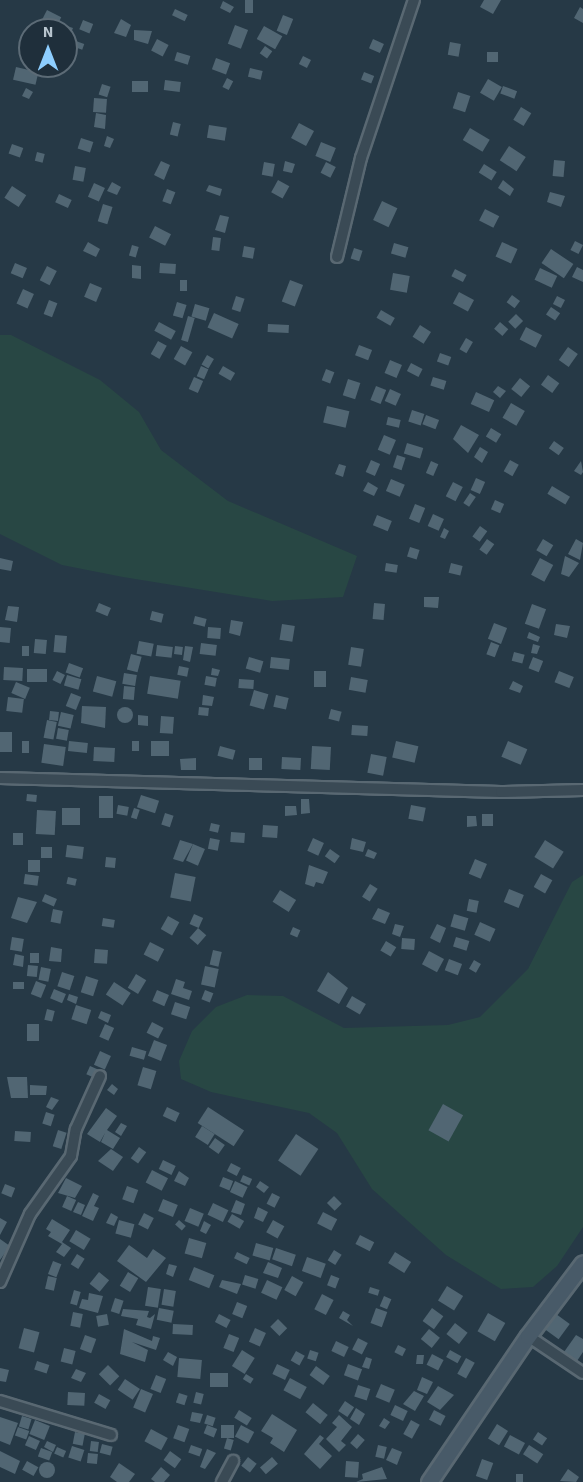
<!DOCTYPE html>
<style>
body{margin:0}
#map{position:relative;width:583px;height:1482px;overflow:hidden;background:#263946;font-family:"Source Sans 3",sans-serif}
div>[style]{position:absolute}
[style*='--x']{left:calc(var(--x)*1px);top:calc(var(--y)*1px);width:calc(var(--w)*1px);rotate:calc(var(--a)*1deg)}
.green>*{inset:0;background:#284744}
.building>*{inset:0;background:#516673;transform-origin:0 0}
.round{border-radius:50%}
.roads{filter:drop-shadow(2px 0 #596872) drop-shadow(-2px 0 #596872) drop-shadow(0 2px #596872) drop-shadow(0 -2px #596872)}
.minor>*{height:10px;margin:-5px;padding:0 5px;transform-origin:5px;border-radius:5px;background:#3a4a55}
.secondary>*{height:15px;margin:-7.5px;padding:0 7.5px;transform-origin:7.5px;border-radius:7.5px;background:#485a68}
span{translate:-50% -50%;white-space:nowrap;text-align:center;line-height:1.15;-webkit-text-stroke:4.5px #1f2f3b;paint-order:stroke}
.north{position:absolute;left:18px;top:18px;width:60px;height:60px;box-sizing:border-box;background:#1f2f3b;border:2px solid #5c6b76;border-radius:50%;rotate:0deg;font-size:16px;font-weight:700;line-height:24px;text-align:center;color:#b8c5ce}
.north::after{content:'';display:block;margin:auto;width:21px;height:27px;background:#8dceff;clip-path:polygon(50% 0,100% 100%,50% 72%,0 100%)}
</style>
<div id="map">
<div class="green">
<div style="clip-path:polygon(0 335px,11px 335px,100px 380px,139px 412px,161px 450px,228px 501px,357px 556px,343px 597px,272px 601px,123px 577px,62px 565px,0 534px)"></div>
<div style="clip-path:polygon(583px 875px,583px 1227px,557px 1266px,533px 1287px,501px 1289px,446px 1255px,372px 1189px,337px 1133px,309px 1113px,211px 1092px,181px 1079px,179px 1061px,192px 1031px,216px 1007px,247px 995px,283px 996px,344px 1028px,448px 1025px,480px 1017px,528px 969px,572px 882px)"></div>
</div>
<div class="building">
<div style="left:245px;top:0;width:8px;height:13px"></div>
<div style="clip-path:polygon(484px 0,501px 0,493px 14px,480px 7px)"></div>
<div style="clip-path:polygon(223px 1px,234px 7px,230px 13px,220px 8px)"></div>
<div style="clip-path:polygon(580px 7px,583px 9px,583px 23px,574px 18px)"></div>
<div style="left:175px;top:9px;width:14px;height:7px;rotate:25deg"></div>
<div style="left:47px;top:10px;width:16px;height:11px;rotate:27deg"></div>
<div style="left:283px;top:15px;width:11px;height:17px;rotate:22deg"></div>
<div style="clip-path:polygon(121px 19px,131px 25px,126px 37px,114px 33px)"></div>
<div style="left:83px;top:20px;width:11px;height:10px;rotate:22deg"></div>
<div style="clip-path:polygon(64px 25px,73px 28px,68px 40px,66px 30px,62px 30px)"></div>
<div style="left:235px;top:25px;width:14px;height:20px;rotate:21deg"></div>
<div style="left:264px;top:26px;width:21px;height:15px;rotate:29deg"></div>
<div style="clip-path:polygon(134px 30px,152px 31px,148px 44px,134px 40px)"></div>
<div style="left:157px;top:39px;width:13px;height:13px;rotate:27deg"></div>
<div style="left:373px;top:39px;width:12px;height:10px;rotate:24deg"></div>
<div style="left:73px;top:40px;width:12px;height:6px;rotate:20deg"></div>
<div style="left:450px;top:42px;width:11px;height:13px;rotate:10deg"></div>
<div style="left:265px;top:46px;width:9px;height:9px;rotate:36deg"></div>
<div style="left:177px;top:52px;width:14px;height:9px;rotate:17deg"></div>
<div style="left:487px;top:52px;width:11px;height:10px"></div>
<div style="left:303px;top:56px;width:9px;height:9px;rotate:27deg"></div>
<div style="left:216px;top:58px;width:15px;height:12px;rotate:20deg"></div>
<div style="left:16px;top:67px;width:23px;height:13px;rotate:13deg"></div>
<div style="left:250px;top:68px;width:13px;height:9px;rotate:13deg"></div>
<div style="left:364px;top:72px;width:11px;height:8px;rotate:22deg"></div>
<div style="left:227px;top:78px;width:7px;height:10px;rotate:27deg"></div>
<div style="left:488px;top:79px;width:16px;height:16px;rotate:30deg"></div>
<div style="left:165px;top:80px;width:16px;height:10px;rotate:7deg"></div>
<div style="left:132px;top:81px;width:16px;height:11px"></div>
<div style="left:102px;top:84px;width:9px;height:11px;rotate:18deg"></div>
<div style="left:503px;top:86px;width:15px;height:8px;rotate:20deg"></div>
<div style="clip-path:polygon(26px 88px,33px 92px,29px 99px,22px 96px)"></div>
<div style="left:458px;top:92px;width:13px;height:17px;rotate:18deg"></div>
<div style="left:94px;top:98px;width:13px;height:14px;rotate:4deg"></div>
<div style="left:521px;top:107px;width:12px;height:15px;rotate:31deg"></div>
<div style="clip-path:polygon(96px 113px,106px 115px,105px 129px,94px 127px)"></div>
<div style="left:173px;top:122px;width:8px;height:13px;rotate:14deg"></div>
<div style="left:299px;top:123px;width:17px;height:17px;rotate:28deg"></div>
<div style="left:209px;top:125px;width:18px;height:13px;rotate:9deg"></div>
<div style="left:470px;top:128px;width:23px;height:14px;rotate:31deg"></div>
<div style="clip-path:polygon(107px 136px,114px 139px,110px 148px,104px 146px)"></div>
<div style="left:81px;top:138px;width:13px;height:11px;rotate:18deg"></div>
<div style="left:321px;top:142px;width:16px;height:15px;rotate:22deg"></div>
<div style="left:12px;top:144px;width:12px;height:10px;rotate:20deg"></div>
<div style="left:509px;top:146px;width:20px;height:17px;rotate:33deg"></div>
<div style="left:37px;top:152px;width:8px;height:9px;rotate:14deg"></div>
<div style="left:554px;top:160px;width:11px;height:16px;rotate:5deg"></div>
<div style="clip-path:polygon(161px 161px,170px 165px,164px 180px,154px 175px)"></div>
<div style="clip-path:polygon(285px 161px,295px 164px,292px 173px,283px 171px)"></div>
<div style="left:264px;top:162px;width:11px;height:13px;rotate:10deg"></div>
<div style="left:326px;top:162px;width:11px;height:12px;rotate:27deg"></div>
<div style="left:484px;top:164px;width:15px;height:10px;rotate:32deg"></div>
<div style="left:75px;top:166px;width:11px;height:14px;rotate:10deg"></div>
<div style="left:278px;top:180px;width:13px;height:14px;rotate:29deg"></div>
<div style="clip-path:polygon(503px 180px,514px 189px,510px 196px,498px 188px)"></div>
<div style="clip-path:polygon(112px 182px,121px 187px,117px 195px,107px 191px)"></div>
<div style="left:94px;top:183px;width:12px;height:15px;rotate:24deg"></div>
<div style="clip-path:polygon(209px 185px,222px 189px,220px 196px,206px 191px)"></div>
<div style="left:12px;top:186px;width:17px;height:14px;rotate:33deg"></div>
<div style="left:167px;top:189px;width:9px;height:13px;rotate:21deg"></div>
<div style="clip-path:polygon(550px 192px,565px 196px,561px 207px,547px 202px)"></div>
<div style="left:59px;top:194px;width:14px;height:9px;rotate:25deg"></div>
<div style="left:382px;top:201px;width:17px;height:21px;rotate:25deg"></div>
<div style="left:103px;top:204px;width:10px;height:18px;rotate:17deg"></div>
<div style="left:485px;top:209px;width:16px;height:13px;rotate:27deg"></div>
<div style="clip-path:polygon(220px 215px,229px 217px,225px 233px,215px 230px)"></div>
<div style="left:155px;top:226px;width:18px;height:13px;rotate:27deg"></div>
<div style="left:213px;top:237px;width:8px;height:13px;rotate:7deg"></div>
<div style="left:575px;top:241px;width:9px;height:10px;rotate:27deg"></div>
<div style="clip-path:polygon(88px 242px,100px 249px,96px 257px,83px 251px)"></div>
<div style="left:502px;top:242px;width:17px;height:16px;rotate:24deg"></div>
<div style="left:394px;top:243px;width:15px;height:11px;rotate:16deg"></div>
<div style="left:132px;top:245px;width:7px;height:11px;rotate:16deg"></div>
<div style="left:244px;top:246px;width:11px;height:11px;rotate:10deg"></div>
<div style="left:354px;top:248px;width:9px;height:11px;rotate:18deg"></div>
<div style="left:551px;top:249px;width:27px;height:17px;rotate:34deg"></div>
<div style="left:15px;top:263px;width:13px;height:11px;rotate:23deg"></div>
<div style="left:160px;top:263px;width:16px;height:10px;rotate:4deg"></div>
<div style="clip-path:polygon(132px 265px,141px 266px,141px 279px,132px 278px)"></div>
<div style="left:47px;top:266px;width:11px;height:16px;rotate:27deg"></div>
<div style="clip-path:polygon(577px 267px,583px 270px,583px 282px,572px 277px)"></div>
<div style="left:540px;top:268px;width:19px;height:13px;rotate:25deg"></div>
<div style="left:455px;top:269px;width:13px;height:8px;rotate:27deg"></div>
<div style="left:393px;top:273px;width:17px;height:17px;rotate:10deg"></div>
<div style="left:180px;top:280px;width:7px;height:11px"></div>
<div style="left:290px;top:280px;width:14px;height:23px;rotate:21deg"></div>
<div style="left:90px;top:283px;width:13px;height:15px;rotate:23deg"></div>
<div style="left:23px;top:289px;width:12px;height:16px;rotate:24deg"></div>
<div style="left:459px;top:292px;width:17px;height:13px;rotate:28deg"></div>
<div style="left:512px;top:295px;width:10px;height:9px;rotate:37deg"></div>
<div style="left:236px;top:296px;width:9px;height:14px;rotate:18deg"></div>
<div style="left:557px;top:296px;width:9px;height:9px;rotate:27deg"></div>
<div style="left:49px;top:300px;width:9px;height:15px;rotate:21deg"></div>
<div style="left:177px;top:302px;width:10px;height:14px;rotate:17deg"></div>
<div style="left:195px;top:304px;width:15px;height:13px;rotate:16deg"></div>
<div style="left:551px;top:307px;width:11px;height:9px;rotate:34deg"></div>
<div style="left:381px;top:310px;width:16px;height:9px;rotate:30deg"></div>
<div style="left:214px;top:313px;width:27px;height:16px;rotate:24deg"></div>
<div style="left:516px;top:314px;width:10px;height:11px;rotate:45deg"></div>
<div style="left:188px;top:316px;width:7px;height:25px;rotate:16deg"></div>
<div style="left:159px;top:322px;width:19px;height:10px;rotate:28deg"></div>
<div style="left:500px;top:322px;width:11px;height:9px;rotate:41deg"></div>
<div style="left:268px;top:324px;width:21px;height:8px;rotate:3deg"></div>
<div style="left:420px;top:325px;width:13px;height:14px;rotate:32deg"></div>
<div style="left:526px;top:327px;width:18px;height:14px;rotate:27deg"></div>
<div style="left:466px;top:338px;width:8px;height:13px;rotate:30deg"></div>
<div style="left:158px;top:341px;width:10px;height:15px;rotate:29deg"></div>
<div style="left:359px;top:345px;width:14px;height:11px;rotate:21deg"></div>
<div style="left:181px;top:346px;width:13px;height:15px;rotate:29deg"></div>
<div style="left:568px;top:347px;width:12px;height:16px;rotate:35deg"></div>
<div style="left:440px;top:353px;width:12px;height:9px;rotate:20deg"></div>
<div style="left:207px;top:355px;width:8px;height:11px;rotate:30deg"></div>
<div style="left:390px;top:360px;width:13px;height:14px;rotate:23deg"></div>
<div style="left:411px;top:363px;width:13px;height:9px;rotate:27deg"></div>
<div style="left:201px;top:366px;width:8px;height:11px;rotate:23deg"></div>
<div style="left:223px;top:366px;width:14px;height:9px;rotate:30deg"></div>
<div style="left:326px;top:369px;width:9px;height:12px;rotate:21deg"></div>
<div style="left:548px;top:375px;width:14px;height:12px;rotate:36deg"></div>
<div style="left:194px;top:377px;width:10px;height:13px;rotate:24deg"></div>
<div style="left:433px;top:377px;width:14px;height:9px;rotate:17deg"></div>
<div style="left:520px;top:378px;width:13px;height:14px;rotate:39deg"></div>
<div style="left:348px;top:379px;width:13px;height:17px;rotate:18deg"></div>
<div style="left:376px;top:386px;width:11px;height:15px;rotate:22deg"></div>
<div style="clip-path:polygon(498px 386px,506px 391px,500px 398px,493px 392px)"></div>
<div style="left:390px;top:389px;width:12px;height:13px;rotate:24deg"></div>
<div style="left:476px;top:392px;width:20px;height:13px;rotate:24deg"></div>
<div style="left:511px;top:403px;width:16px;height:17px;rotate:30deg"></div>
<div style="left:327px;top:406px;width:23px;height:17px;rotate:13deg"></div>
<div style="left:412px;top:410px;width:13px;height:12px;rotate:18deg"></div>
<div style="left:426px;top:415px;width:14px;height:10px;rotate:21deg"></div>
<div style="left:388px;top:417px;width:13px;height:8px;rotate:13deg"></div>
<div style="clip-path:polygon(461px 425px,479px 435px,468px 453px,453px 439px)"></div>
<div style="left:491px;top:428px;width:12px;height:10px;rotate:31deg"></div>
<div style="left:384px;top:435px;width:13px;height:16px;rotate:23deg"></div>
<div style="left:554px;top:441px;width:12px;height:9px;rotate:35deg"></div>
<div style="left:407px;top:443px;width:17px;height:11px;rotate:17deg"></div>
<div style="clip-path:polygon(480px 447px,488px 452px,482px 463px,474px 457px)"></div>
<div style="left:397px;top:455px;width:9px;height:13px;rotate:18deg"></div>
<div style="left:371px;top:460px;width:10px;height:13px;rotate:24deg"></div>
<div style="left:510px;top:460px;width:10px;height:13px;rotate:29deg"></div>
<div style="left:431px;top:461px;width:8px;height:13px;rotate:23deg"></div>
<div style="clip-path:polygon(581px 461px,583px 472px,581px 475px,574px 471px)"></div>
<div style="clip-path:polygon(339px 464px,346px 466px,343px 477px,335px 474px)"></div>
<div style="left:476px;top:478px;width:10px;height:13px;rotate:24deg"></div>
<div style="left:391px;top:479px;width:15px;height:13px;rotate:23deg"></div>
<div style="clip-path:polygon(368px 482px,378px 488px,374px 496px,363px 491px)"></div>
<div style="left:453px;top:482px;width:11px;height:16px;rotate:27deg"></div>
<div style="left:552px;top:486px;width:21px;height:9px;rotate:31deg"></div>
<div style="left:470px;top:493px;width:7px;height:12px;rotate:34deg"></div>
<div style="left:495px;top:500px;width:10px;height:10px;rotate:24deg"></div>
<div style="left:415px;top:504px;width:11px;height:16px;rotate:22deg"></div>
<div style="left:433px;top:514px;width:12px;height:13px;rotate:24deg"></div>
<div style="left:377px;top:515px;width:16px;height:11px;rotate:22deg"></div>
<div style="left:480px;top:526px;width:9px;height:13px;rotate:36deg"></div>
<div style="clip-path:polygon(444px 528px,449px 531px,445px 539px,440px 537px)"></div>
<div style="left:487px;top:539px;width:9px;height:13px;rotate:36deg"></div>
<div style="left:543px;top:539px;width:12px;height:13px;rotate:31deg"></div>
<div style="clip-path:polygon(576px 539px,583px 543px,580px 560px,568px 554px)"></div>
<div style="left:410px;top:547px;width:10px;height:10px;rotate:17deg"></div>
<div style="clip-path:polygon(565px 556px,579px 563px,569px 577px,561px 574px)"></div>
<div style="clip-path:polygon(0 558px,13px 561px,11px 571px,0 569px)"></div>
<div style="left:540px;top:558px;width:15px;height:19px;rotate:28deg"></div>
<div style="left:386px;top:563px;width:12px;height:8px;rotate:9deg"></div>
<div style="left:451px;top:563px;width:12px;height:10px;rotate:14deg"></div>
<div style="clip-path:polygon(424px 597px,439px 597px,438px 608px,424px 607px)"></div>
<div style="left:99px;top:603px;width:13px;height:9px;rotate:23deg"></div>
<div style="left:374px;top:603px;width:11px;height:16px;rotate:5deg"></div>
<div style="left:532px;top:604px;width:15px;height:21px;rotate:20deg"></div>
<div style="clip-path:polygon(8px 606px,19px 607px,17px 622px,5px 620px)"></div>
<div style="left:152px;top:611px;width:12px;height:9px;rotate:14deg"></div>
<div style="left:195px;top:616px;width:12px;height:8px;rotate:14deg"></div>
<div style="clip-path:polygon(231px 620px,243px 622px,240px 636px,229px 633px)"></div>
<div style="left:494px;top:623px;width:14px;height:17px;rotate:21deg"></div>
<div style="left:282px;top:624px;width:13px;height:16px;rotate:9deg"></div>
<div style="clip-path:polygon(556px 624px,570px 626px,567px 638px,554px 635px)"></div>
<div style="left:0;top:627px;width:11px;height:15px;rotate:5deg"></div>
<div style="left:208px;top:627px;width:13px;height:11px;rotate:4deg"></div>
<div style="clip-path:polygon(529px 632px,540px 637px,538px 642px,527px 638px)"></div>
<div style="left:55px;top:635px;width:12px;height:17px;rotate:5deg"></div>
<div style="left:35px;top:639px;width:12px;height:14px;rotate:5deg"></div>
<div style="left:139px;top:641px;width:15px;height:13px;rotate:11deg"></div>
<div style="left:491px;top:642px;width:9px;height:13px;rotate:21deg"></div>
<div style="left:201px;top:643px;width:16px;height:11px;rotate:7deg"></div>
<div style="clip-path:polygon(533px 644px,540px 646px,537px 654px,531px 653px)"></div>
<div style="left:157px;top:645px;width:16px;height:11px;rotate:7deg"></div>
<div style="left:22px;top:646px;width:7px;height:10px"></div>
<div style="left:175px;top:646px;width:8px;height:8px;rotate:7deg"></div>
<div style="clip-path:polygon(185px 646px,193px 647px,190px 662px,183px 660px)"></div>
<div style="left:351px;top:647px;width:13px;height:18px;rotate:9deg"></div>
<div style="left:514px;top:652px;width:11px;height:9px;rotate:15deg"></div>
<div style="left:131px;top:654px;width:11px;height:16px;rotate:15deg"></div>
<div style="left:249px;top:657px;width:15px;height:12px;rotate:16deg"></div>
<div style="left:271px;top:657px;width:19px;height:11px;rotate:6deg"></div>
<div style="left:533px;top:657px;width:11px;height:12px;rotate:22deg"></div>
<div style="left:69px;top:663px;width:15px;height:10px;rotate:20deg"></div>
<div style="left:179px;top:666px;width:10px;height:9px;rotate:11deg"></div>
<div style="left:4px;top:667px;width:19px;height:13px;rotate:3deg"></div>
<div style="clip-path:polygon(212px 668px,220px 670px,218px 676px,211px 675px)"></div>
<div style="left:27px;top:669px;width:20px;height:13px"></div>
<div style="left:57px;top:671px;width:9px;height:10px;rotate:27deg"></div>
<div style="left:314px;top:671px;width:12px;height:16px"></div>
<div style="left:559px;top:671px;width:16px;height:12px;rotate:22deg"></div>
<div style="left:124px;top:673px;width:13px;height:11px;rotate:9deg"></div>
<div style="left:67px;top:675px;width:15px;height:11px;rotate:16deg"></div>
<div style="left:97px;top:676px;width:20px;height:16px;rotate:15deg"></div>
<div style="left:150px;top:676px;width:31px;height:18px;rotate:9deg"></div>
<div style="left:206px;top:676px;width:11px;height:9px;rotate:10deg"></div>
<div style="left:351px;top:677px;width:17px;height:13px;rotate:10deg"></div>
<div style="left:239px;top:679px;width:15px;height:9px;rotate:4deg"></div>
<div style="clip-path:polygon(513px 681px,523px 686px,520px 693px,509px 689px)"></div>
<div style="left:16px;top:682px;width:15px;height:12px;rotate:23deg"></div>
<div style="left:124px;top:686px;width:11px;height:13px;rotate:5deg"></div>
<div style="left:254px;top:690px;width:15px;height:16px;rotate:16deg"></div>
<div style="left:71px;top:693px;width:11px;height:14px;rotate:22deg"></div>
<div style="clip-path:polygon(203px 695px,214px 697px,212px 706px,202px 705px)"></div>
<div style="left:276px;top:695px;width:13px;height:12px;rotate:13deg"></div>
<div style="left:8px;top:697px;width:16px;height:14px;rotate:7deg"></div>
<div style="clip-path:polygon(82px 706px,106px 707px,105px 728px,81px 723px)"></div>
<div class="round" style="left:117px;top:707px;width:16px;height:16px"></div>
<div style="left:199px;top:707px;width:10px;height:8px;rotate:6deg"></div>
<div style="left:331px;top:709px;width:11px;height:10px;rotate:15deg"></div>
<div style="left:50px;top:711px;width:9px;height:9px;rotate:6deg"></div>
<div style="left:61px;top:712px;width:13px;height:14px;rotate:13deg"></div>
<div style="clip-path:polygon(138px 715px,148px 716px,148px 726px,138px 725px)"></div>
<div style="left:161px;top:716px;width:13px;height:17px;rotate:4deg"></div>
<div style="left:47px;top:720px;width:10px;height:18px;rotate:11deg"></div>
<div style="left:352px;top:725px;width:16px;height:10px;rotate:4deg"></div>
<div style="left:58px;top:728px;width:11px;height:11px;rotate:10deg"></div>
<div style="left:0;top:732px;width:12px;height:20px"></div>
<div style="left:22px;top:741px;width:7px;height:12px"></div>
<div style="left:69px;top:741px;width:19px;height:10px;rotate:6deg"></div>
<div style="left:132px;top:741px;width:7px;height:10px"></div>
<div style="left:151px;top:741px;width:18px;height:15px"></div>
<div style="left:396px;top:741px;width:23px;height:17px;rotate:13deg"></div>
<div style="left:508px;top:741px;width:21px;height:17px;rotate:23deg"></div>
<div style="left:44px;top:744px;width:22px;height:19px;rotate:8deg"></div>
<div style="left:220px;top:746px;width:16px;height:10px;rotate:15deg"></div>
<div style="left:312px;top:746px;width:19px;height:23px;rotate:3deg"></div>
<div style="left:94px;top:747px;width:21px;height:14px;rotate:3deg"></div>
<div style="left:371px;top:754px;width:16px;height:19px;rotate:11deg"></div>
<div style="left:282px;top:757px;width:19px;height:12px;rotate:3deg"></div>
<div style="clip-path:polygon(196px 758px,196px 770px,181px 770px,180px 759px)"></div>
<div style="left:249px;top:758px;width:13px;height:12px"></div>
<div style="left:27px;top:794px;width:10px;height:7px;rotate:6deg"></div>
<div style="left:141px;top:795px;width:19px;height:13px;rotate:18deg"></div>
<div style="left:99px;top:796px;width:14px;height:22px"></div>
<div style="clip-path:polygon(301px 799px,309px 799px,310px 813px,301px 814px)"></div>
<div style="left:118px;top:805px;width:11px;height:9px;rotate:10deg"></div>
<div style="left:411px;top:805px;width:15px;height:14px;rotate:11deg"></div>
<div style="clip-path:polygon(285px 806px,296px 806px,297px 815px,285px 816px)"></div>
<div style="left:62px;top:808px;width:18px;height:17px"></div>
<div style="left:134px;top:808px;width:6px;height:10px;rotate:18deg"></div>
<div style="left:37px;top:810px;width:19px;height:24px;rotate:3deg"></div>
<div style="left:165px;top:813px;width:9px;height:12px;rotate:18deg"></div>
<div style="left:482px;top:814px;width:11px;height:12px"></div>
<div style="clip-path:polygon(467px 816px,476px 816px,477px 826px,467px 827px)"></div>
<div style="left:211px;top:823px;width:9px;height:8px;rotate:13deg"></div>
<div style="left:263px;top:825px;width:15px;height:12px;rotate:4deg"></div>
<div style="left:231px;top:832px;width:14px;height:10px;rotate:4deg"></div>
<div style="left:13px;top:833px;width:10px;height:12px"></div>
<div style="left:210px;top:838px;width:10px;height:11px;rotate:11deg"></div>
<div style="left:313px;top:838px;width:12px;height:14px;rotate:24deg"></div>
<div style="clip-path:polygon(352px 838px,366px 842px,363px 852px,350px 849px)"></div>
<div style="clip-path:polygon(180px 840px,193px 844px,183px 862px,173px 859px)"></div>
<div style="left:545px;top:840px;width:22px;height:20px;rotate:32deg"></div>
<div style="left:193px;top:844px;width:13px;height:18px;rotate:23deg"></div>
<div style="left:67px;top:845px;width:17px;height:12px;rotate:7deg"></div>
<div style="left:52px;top:847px;width:11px;height:11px;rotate:90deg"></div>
<div style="left:330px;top:849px;width:12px;height:9px;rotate:35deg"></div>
<div style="clip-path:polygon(368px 849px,377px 853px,374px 859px,365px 856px)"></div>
<div style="left:106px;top:857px;width:10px;height:10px;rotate:6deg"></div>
<div style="left:475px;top:859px;width:13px;height:16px;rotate:23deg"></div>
<div style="left:28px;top:860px;width:12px;height:12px"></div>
<div style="clip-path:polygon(309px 865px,328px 872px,323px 884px,316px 882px,314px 887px,305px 884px)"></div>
<div style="left:175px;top:873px;width:21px;height:25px;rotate:11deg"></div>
<div style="left:25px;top:874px;width:14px;height:10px;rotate:8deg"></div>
<div style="left:541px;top:874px;width:13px;height:15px;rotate:29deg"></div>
<div style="left:68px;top:877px;width:9px;height:7px;rotate:13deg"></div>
<div style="left:370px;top:884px;width:9px;height:15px;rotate:32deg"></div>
<div style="left:509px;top:889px;width:16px;height:14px;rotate:22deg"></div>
<div style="left:280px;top:890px;width:19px;height:14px;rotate:32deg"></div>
<div style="left:45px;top:894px;width:13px;height:8px;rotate:23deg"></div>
<div style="clip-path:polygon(18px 897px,37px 902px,27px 923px,11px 918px)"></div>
<div style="left:469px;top:899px;width:10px;height:12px;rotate:11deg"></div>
<div style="clip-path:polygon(378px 908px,390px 913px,385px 924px,372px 919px)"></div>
<div style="left:53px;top:909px;width:10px;height:13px;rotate:11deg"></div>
<div style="left:194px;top:914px;width:10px;height:11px;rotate:24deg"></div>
<div style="left:454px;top:914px;width:15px;height:13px;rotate:16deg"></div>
<div style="left:168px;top:916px;width:13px;height:15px;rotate:29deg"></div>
<div style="left:103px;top:918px;width:12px;height:8px;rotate:9deg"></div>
<div style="left:480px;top:922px;width:17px;height:14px;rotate:24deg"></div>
<div style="clip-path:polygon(395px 924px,404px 926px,400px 937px,392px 934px)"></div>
<div style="clip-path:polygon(437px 924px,446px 928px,440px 943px,430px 938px)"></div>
<div style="left:293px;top:927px;width:8px;height:8px;rotate:23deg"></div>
<div style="left:198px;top:928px;width:11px;height:13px;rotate:41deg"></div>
<div style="left:12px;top:937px;width:12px;height:13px;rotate:9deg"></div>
<div style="left:456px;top:937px;width:14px;height:10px;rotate:17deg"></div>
<div style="left:402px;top:938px;width:13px;height:11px;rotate:4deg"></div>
<div style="left:386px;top:941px;width:12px;height:11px;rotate:31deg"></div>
<div style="left:150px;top:942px;width:16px;height:14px;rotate:27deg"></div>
<div style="clip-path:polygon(51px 947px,62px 949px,61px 962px,49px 961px)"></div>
<div style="left:95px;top:949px;width:13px;height:14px;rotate:4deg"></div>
<div style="left:213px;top:950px;width:9px;height:15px;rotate:13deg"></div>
<div style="left:429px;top:951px;width:17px;height:15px;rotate:28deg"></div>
<div style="left:30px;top:953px;width:9px;height:10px"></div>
<div style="clip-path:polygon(15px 954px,24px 956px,23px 967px,13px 965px)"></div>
<div style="left:449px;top:959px;width:14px;height:12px;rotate:21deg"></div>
<div style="left:474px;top:960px;width:8px;height:10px;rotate:30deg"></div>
<div style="left:28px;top:965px;width:10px;height:11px;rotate:6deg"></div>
<div style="left:205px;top:966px;width:14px;height:19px;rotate:12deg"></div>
<div style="left:41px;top:967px;width:10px;height:13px;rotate:11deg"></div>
<div style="left:62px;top:972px;width:13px;height:15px;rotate:18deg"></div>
<div style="clip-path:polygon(328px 972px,348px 988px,339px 1004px,317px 991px)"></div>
<div style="left:136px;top:974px;width:12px;height:16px;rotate:31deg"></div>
<div style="left:86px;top:976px;width:13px;height:17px;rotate:18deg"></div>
<div style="clip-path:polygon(176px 979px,185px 982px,183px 988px,192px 991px,189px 1000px,171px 994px)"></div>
<div style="left:36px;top:981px;width:11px;height:14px;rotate:22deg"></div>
<div style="left:13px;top:982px;width:11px;height:7px"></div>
<div style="left:114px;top:982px;width:20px;height:15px;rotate:33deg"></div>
<div style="left:54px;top:989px;width:13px;height:10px;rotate:23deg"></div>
<div style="left:157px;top:990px;width:13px;height:12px;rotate:23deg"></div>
<div style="left:205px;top:990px;width:9px;height:10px;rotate:21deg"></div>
<div style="clip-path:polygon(69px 994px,78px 997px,76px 1004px,67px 1000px)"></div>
<div style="left:352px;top:996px;width:16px;height:12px;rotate:30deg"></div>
<div style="left:175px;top:1002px;width:16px;height:13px;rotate:18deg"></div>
<div style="left:76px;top:1005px;width:16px;height:15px;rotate:18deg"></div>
<div style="left:47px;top:1009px;width:8px;height:11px;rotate:14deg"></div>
<div style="clip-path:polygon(101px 1011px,111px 1015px,108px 1023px,98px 1018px)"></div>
<div style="left:152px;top:1022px;width:13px;height:12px;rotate:27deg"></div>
<div style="left:27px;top:1024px;width:12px;height:17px"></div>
<div style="left:105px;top:1024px;width:10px;height:14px;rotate:24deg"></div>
<div style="left:154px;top:1040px;width:14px;height:17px;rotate:21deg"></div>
<div style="left:132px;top:1047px;width:15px;height:9px;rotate:16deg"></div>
<div style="left:100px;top:1051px;width:12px;height:15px;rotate:24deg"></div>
<div style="left:90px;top:1066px;width:10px;height:9px;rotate:24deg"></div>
<div style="left:143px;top:1067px;width:14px;height:19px;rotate:17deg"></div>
<div style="clip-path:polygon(7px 1077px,27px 1077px,28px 1098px,11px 1098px)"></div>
<div style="clip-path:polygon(112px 1084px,118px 1089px,114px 1095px,107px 1090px)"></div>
<div style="clip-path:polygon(30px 1085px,47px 1086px,46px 1095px,30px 1095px)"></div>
<div style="clip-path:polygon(51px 1097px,59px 1100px,52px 1110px,46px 1107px)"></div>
<div style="left:443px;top:1104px;width:23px;height:30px;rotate:29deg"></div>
<div style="left:167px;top:1107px;width:14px;height:10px;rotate:25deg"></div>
<div style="left:208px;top:1107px;width:43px;height:19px;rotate:33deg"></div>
<div style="clip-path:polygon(106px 1108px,117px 1116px,107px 1130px,120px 1138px,113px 1149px,101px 1142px,105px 1133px,100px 1142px,87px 1134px)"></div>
<div style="left:46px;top:1112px;width:9px;height:12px;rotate:18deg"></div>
<div style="clip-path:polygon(121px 1123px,127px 1126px,121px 1136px,115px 1132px)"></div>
<div style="left:202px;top:1126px;width:15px;height:13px;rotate:32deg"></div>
<div style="left:58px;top:1130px;width:9px;height:17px;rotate:18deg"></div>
<div style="left:15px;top:1131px;width:16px;height:10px;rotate:4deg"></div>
<div style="left:296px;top:1134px;width:27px;height:32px;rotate:34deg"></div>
<div style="left:215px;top:1138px;width:12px;height:11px;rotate:35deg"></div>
<div style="left:139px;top:1147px;width:9px;height:14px;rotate:36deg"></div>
<div style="clip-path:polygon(111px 1149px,123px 1157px,113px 1171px,98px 1161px)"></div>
<div style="left:163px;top:1160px;width:14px;height:10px;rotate:25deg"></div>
<div style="left:231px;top:1163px;width:11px;height:9px;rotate:27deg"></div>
<div style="left:152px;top:1170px;width:18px;height:14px;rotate:27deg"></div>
<div style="clip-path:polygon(179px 1171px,189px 1178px,185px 1186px,174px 1181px)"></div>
<div style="left:243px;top:1175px;width:10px;height:7px;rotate:24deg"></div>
<div style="left:223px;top:1177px;width:11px;height:10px;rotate:22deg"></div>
<div style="clip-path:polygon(66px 1178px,82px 1186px,75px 1198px,58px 1193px)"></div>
<div style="left:235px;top:1181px;width:14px;height:12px;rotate:25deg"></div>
<div style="clip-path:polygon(260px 1181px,269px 1187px,264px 1193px,256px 1187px)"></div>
<div style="left:5px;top:1184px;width:11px;height:10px;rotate:22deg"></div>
<div style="left:127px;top:1186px;width:12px;height:14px;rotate:20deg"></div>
<div style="clip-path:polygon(93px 1193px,99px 1196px,94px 1206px,99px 1208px,93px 1221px,82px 1216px)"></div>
<div style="left:272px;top:1193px;width:9px;height:12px;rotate:27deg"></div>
<div style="left:67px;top:1196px;width:10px;height:12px;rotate:24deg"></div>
<div style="left:334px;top:1196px;width:11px;height:10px;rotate:45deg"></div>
<div style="left:163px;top:1199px;width:16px;height:13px;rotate:22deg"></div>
<div style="clip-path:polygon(236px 1200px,245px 1204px,241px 1215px,231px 1212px)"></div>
<div style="clip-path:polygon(78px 1202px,85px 1205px,81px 1215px,73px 1212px)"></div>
<div style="left:213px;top:1203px;width:17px;height:13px;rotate:25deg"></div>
<div style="clip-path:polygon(258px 1207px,268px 1212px,263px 1222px,254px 1218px)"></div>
<div style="left:190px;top:1208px;width:15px;height:14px;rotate:23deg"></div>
<div style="left:323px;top:1212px;width:16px;height:13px;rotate:27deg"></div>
<div style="clip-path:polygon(111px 1213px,118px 1217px,114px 1226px,106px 1223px)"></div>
<div style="left:144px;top:1213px;width:11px;height:13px;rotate:27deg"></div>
<div style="left:232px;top:1214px;width:14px;height:9px;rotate:30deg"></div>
<div style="clip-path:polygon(0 1218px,7px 1222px,0 1235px)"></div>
<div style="clip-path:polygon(52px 1219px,70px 1230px,62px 1242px,71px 1248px,64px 1257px,56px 1252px,62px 1244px,48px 1236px,51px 1232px,46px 1229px)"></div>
<div style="left:119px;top:1220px;width:16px;height:14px;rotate:15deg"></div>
<div style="left:179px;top:1220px;width:9px;height:6px;rotate:41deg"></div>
<div style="left:273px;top:1220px;width:13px;height:14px;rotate:29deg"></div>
<div style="clip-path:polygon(204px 1221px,211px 1225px,206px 1234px,200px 1231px)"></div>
<div style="left:76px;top:1230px;width:17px;height:13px;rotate:31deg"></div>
<div style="left:360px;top:1235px;width:16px;height:10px;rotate:27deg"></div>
<div style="left:189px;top:1238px;width:18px;height:16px;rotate:16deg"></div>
<div style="clip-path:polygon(0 1239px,10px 1246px,0 1260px)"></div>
<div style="left:256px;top:1243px;width:18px;height:13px;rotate:16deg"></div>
<div style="clip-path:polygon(129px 1245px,147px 1258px,153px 1249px,166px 1258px,146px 1282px,117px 1261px)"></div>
<div style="left:276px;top:1248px;width:21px;height:12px;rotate:19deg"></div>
<div style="left:334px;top:1250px;width:9px;height:12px;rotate:32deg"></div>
<div style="left:237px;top:1252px;width:14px;height:7px;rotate:25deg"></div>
<div style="left:395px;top:1252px;width:19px;height:13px;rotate:32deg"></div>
<div style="left:77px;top:1254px;width:9px;height:12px;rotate:32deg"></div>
<div style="left:307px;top:1257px;width:20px;height:15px;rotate:20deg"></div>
<div style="left:53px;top:1261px;width:9px;height:14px;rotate:21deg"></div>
<div style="clip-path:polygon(268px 1262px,282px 1268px,278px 1278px,263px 1273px)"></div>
<div style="clip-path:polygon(169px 1264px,177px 1266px,173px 1277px,166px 1274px)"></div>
<div style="left:194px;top:1267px;width:22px;height:14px;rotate:22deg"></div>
<div style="left:99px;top:1272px;width:13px;height:15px;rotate:39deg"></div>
<div style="left:128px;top:1272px;width:12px;height:16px;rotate:31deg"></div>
<div style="left:245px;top:1275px;width:14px;height:10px;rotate:17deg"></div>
<div style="left:331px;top:1275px;width:9px;height:11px;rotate:21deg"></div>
<div style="left:48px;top:1276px;width:9px;height:13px;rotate:13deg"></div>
<div style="left:292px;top:1276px;width:13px;height:16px;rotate:29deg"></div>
<div style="clip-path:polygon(222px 1280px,241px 1284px,237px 1294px,219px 1287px)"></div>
<div style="left:267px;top:1280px;width:17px;height:14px;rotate:25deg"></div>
<div style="left:447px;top:1286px;width:19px;height:17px;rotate:32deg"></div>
<div style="left:148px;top:1287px;width:13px;height:19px;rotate:9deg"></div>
<div style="left:370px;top:1287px;width:10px;height:6px;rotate:17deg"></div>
<div style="left:164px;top:1289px;width:12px;height:16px;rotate:9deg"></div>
<div style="left:74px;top:1290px;width:7px;height:14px;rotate:16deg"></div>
<div style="clip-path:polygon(89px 1293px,103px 1296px,98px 1313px,79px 1308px,82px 1299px,88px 1300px)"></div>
<div style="left:322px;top:1294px;width:13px;height:17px;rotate:27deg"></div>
<div style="left:384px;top:1296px;width:8px;height:11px;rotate:23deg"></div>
<div style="left:115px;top:1298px;width:9px;height:14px;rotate:18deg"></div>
<div style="left:237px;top:1302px;width:11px;height:13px;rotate:22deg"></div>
<div style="left:159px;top:1308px;width:15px;height:12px;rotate:11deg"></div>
<div style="left:376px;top:1308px;width:12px;height:16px;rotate:20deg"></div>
<div style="left:432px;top:1308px;width:14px;height:16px;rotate:36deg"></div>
<div style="clip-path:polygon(123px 1309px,149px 1311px,147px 1317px,150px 1318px,155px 1314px,151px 1329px,136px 1325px,138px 1319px,121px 1316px)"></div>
<div style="clip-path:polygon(343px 1311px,350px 1315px,347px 1320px,353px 1326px,339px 1318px)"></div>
<div style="left:73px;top:1312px;width:10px;height:14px;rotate:11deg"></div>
<div style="left:488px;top:1313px;width:20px;height:21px;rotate:30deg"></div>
<div style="left:107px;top:1314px;width:11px;height:11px;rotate:80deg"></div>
<div style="left:219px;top:1314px;width:13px;height:9px;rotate:27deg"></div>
<div style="left:556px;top:1314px;width:17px;height:19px;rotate:36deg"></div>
<div style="left:278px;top:1319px;width:13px;height:11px;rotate:45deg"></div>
<div style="left:455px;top:1323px;width:16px;height:14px;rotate:38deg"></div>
<div style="left:173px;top:1324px;width:20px;height:10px;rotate:3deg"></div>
<div style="left:24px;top:1328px;width:16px;height:21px;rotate:15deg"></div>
<div style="left:255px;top:1328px;width:12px;height:15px;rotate:24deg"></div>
<div style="clip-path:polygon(124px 1329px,152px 1341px,153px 1336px,160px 1338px,156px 1350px,132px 1342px,148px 1350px,145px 1362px,120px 1354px)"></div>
<div style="left:429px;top:1329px;width:14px;height:13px;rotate:39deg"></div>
<div style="left:229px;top:1334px;width:11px;height:15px;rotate:22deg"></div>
<div style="left:85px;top:1335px;width:12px;height:15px;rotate:20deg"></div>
<div style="clip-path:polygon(576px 1335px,583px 1339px,583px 1352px,577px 1361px,564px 1352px)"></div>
<div style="left:358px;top:1338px;width:11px;height:13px;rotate:27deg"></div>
<div style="left:336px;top:1341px;width:14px;height:11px;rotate:25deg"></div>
<div style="left:398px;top:1345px;width:9px;height:8px;rotate:27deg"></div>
<div style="left:64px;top:1348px;width:12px;height:14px;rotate:14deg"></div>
<div style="left:242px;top:1350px;width:15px;height:19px;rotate:32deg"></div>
<div style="left:310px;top:1350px;width:9px;height:9px;rotate:18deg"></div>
<div style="left:450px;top:1350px;width:13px;height:8px;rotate:29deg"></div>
<div style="left:296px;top:1351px;width:10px;height:11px;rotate:29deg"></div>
<div style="clip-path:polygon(168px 1352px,177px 1357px,173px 1366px,163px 1360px)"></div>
<div style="left:432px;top:1354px;width:13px;height:12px;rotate:27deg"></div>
<div style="clip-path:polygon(417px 1355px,424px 1355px,423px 1364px,416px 1364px)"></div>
<div style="clip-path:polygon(366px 1357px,372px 1359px,369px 1369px,362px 1367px)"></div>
<div style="left:179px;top:1358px;width:23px;height:19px;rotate:5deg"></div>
<div style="left:466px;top:1358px;width:10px;height:18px;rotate:29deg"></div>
<div style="left:37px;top:1361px;width:13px;height:9px;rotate:18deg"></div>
<div style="left:277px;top:1364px;width:14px;height:11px;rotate:25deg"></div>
<div style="left:348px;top:1364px;width:15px;height:12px;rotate:20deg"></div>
<div style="left:108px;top:1365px;width:16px;height:13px;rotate:45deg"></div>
<div style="left:316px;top:1366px;width:17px;height:11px;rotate:36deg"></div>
<div style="clip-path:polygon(0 1368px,9px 1370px,6px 1382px,0 1381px)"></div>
<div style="clip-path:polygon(76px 1369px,86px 1373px,81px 1382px,71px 1378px)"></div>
<div style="left:210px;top:1373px;width:18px;height:14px"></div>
<div style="left:246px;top:1374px;width:9px;height:6px;rotate:32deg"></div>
<div style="left:156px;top:1375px;width:11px;height:15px;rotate:22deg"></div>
<div style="clip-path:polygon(422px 1377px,433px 1382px,427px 1394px,417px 1390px)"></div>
<div style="left:290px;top:1378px;width:19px;height:14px;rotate:28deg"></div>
<div style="left:125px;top:1379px;width:18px;height:13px;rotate:34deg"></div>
<div style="left:381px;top:1384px;width:15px;height:14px;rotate:23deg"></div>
<div style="left:358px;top:1385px;width:13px;height:12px;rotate:18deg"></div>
<div style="clip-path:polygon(438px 1386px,454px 1395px,440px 1410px,427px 1402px)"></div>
<div style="left:141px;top:1389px;width:13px;height:20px;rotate:23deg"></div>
<div style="clip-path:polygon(414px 1391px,424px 1396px,415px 1411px,403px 1404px)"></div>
<div style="left:68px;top:1392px;width:17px;height:13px;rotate:3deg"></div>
<div style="left:196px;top:1392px;width:8px;height:11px;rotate:14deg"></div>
<div style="left:179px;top:1393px;width:9px;height:10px;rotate:18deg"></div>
<div style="left:99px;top:1394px;width:13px;height:10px;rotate:29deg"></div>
<div style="left:345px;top:1401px;width:11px;height:12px;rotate:34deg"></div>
<div style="left:313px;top:1403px;width:19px;height:12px;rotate:39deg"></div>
<div style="left:395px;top:1405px;width:14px;height:11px;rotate:25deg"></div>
<div style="clip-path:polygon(356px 1408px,365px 1414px,359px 1425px,350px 1419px)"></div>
<div style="left:239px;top:1410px;width:15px;height:9px;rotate:32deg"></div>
<div style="left:434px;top:1410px;width:13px;height:11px;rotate:27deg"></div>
<div style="clip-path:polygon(192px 1412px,203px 1414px,200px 1423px,190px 1421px)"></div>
<div style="clip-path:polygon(272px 1414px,297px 1430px,284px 1452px,270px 1443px,273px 1438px,261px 1431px)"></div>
<div style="left:207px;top:1415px;width:9px;height:9px;rotate:18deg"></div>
<div style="clip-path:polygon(339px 1415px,352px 1427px,341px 1441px,346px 1445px,339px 1452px,326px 1439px,337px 1427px,332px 1423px)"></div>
<div style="left:22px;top:1416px;width:10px;height:11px;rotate:17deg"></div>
<div style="clip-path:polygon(0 1417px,18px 1423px,10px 1445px,0 1441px)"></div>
<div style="clip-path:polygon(384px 1418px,390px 1422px,385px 1429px,379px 1426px)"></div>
<div style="left:35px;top:1420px;width:16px;height:15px;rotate:22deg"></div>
<div style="left:411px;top:1420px;width:10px;height:16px;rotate:29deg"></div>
<div style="left:497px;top:1424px;width:13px;height:17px;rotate:32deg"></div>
<div style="left:178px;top:1425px;width:12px;height:14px;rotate:20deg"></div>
<div style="left:207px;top:1425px;width:11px;height:9px;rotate:22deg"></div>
<div style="left:221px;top:1425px;width:13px;height:13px"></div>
<div style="left:241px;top:1425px;width:15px;height:13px;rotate:28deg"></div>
<div style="left:18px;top:1427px;width:12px;height:9px;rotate:20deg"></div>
<div style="left:151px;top:1429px;width:19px;height:14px;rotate:28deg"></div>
<div style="left:75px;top:1432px;width:10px;height:12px;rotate:11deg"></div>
<div style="left:538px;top:1432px;width:11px;height:9px;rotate:34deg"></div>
<div style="left:358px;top:1434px;width:9px;height:12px;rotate:41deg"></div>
<div style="clip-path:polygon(320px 1435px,324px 1438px,319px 1444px,332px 1456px,320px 1469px,304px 1454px)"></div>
<div style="left:510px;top:1435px;width:17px;height:13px;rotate:28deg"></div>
<div style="left:29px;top:1436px;width:12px;height:10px;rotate:24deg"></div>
<div style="left:227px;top:1438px;width:7px;height:11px;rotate:16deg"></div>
<div style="clip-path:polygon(47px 1441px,56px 1445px,53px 1452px,44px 1447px)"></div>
<div style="left:91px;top:1441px;width:8px;height:10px;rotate:7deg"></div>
<div style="left:102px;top:1444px;width:11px;height:9px;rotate:15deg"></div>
<div style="left:191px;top:1445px;width:12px;height:8px;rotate:20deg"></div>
<div style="left:378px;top:1445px;width:9px;height:12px;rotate:13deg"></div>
<div style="left:529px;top:1445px;width:17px;height:11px;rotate:33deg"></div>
<div style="left:72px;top:1446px;width:13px;height:12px;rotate:18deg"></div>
<div style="left:57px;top:1447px;width:10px;height:7px;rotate:24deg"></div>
<div style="left:41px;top:1448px;width:12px;height:9px;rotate:20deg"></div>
<div style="clip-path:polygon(392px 1448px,402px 1452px,397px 1465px,386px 1460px)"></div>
<div style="clip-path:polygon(207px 1449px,216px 1453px,205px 1469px,200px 1467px)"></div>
<div style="clip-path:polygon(0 1451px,20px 1461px,15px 1474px,0 1467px)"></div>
<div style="left:170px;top:1451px;width:14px;height:11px;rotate:36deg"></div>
<div style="left:88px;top:1453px;width:10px;height:10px;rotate:6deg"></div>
<div style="left:248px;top:1457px;width:11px;height:11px;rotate:38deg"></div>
<div style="left:272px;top:1457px;width:9px;height:16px;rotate:49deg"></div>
<div style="left:482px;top:1459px;width:12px;height:18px;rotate:20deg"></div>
<div style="left:27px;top:1461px;width:13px;height:10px;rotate:29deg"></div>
<div style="left:346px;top:1461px;width:13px;height:16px;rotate:4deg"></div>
<div class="round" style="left:39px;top:1462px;width:16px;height:16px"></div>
<div style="clip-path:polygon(119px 1463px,135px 1474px,129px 1482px,117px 1482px,110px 1477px)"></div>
<div style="clip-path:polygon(161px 1467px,170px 1475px,164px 1482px,155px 1482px,151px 1479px)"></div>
<div style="clip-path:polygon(382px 1467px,387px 1479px,356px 1482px,363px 1479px,362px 1474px)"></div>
<div style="clip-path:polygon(568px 1469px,579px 1477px,576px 1482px,560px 1481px)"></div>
<div style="left:516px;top:1474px;width:7px;height:8px"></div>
</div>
<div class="roads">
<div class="minor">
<div style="--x:337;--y:257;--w:102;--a:-76.4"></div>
<div style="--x:361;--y:158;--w:167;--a:-71.5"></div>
<div style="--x:0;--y:778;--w:501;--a:1.6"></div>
<div style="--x:501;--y:792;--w:82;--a:-1.4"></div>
<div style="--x:0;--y:1282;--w:74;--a:-66.2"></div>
<div style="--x:30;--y:1214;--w:71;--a:-54.7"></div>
<div style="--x:71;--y:1156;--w:27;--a:-80"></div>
<div style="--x:76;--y:1129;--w:58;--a:-65.6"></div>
<div style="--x:528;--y:1336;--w:66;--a:33.9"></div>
<div style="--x:0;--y:1401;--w:116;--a:17"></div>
<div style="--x:222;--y:1482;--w:24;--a:-62"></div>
</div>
<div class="secondary">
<div style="--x:429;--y:1482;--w:176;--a:-55.9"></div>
<div style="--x:528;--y:1336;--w:91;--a:-53"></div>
</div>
</div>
<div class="north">N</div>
</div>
